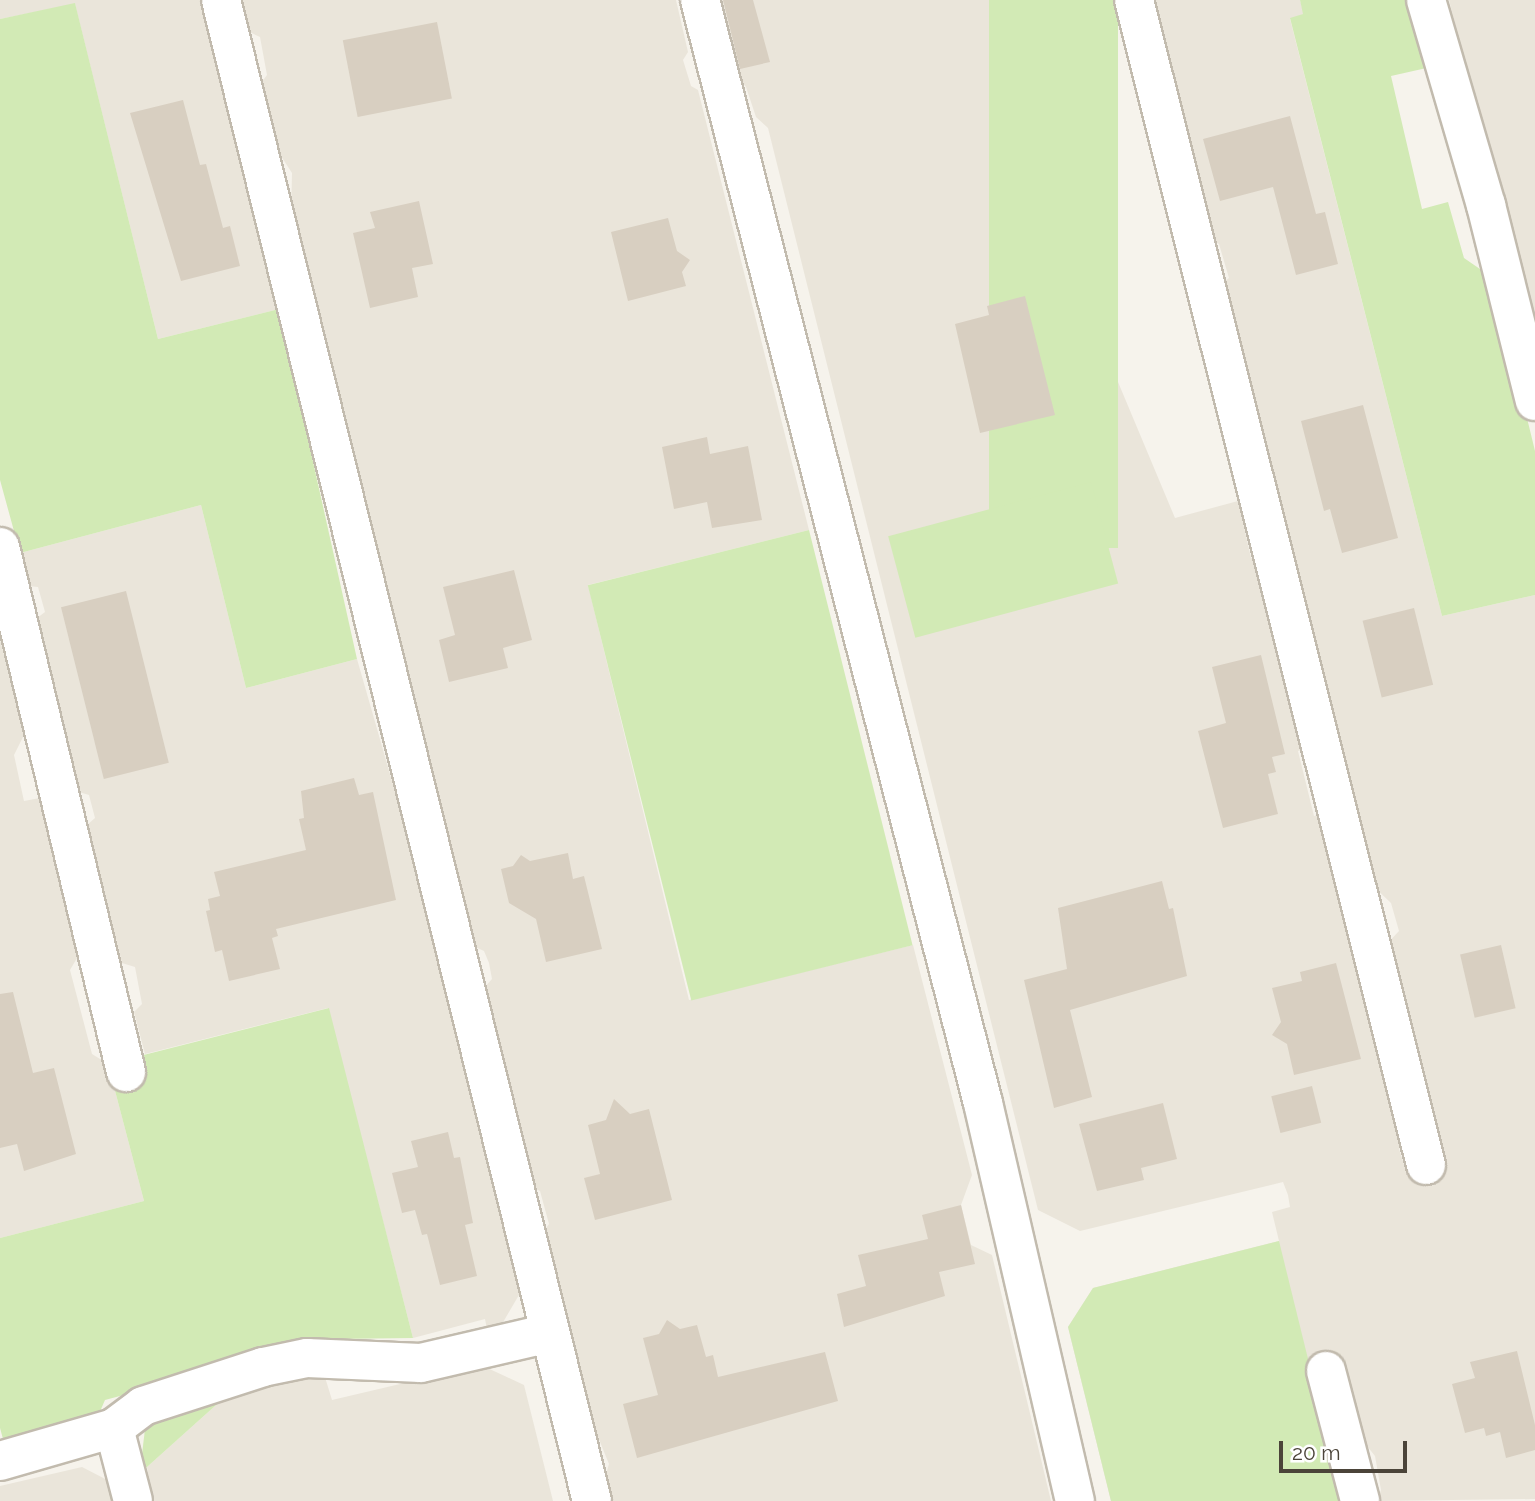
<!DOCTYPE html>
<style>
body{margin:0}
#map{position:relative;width:1535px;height:1501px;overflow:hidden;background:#f6f3ec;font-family:Raleway,sans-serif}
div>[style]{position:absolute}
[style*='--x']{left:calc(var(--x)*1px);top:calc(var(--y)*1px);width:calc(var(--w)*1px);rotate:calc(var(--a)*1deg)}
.residential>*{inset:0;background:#eae5da}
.green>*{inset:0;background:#d2eab5;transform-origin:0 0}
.building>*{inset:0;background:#d8cfc1;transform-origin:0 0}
.roads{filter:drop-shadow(2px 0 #c2bbae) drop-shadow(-2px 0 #c2bbae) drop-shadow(0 2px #c2bbae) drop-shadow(0 -2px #c2bbae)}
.minor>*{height:38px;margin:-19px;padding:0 19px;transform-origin:19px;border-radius:19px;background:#fff}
span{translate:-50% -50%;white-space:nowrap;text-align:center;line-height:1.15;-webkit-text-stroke:5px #fff;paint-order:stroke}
.scale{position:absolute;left:1279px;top:1441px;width:128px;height:32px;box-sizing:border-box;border:4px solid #4b4439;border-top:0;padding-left:9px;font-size:21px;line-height:24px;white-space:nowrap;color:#4b4439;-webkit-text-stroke:5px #fff;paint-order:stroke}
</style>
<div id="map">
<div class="residential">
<div style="clip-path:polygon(0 0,200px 0,279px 309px,158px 339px,75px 4px,0 19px)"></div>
<div style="clip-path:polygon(233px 0,676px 0,688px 52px,683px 60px,691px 86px,698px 90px,809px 530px,588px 585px,689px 1000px,913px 945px,972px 1175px,961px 1205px,971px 1245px,992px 1255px,1051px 1501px,612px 1501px,606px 1474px,609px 1464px,596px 1432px,544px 1231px,549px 1224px,540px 1191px,534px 1188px,483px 989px,492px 979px,489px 963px,484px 951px,473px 946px,291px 216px,292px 173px,270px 139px,255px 91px,267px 75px,260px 37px,239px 27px)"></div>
<div style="clip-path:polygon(711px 0,989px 0,1038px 191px,1175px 518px,1238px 501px,1251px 558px,1260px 561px,1308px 748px,1298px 751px,1314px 816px,1324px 814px,1407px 1139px,1399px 1149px,1408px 1177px,1441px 1168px,1384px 947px,1399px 931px,1391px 903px,1370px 883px,1251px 400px,1254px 398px,1246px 364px,1241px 363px,1218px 286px,1229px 278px,1219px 244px,1208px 238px,1158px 52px,1166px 44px,1155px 0,1300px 0,1304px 14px,1290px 19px,1442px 616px,1535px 595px,1535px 1499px,1377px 1501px,1381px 1490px,1375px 1456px,1363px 1441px,1348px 1372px,1341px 1368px,1111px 1501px,1068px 1327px,1093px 1288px,1279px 1241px,1272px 1212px,1290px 1207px,1288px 1195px,1283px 1182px,1080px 1231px,1038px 1210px,768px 128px,756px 117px,746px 87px,733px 71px)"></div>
<div style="clip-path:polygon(1449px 0,1535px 0,1535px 336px,1516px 265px)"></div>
<div style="clip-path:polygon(201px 505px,246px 688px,357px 659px,444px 963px,523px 1288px,502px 1324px,487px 1329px,485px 1319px,413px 1338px,328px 1008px,145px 1054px,134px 1012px,142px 1004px,135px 967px,122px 963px,87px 825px,95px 818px,89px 795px,79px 792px,37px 618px,45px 612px,38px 587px,28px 586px,20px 553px)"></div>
<div style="clip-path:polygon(0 639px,24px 735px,14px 755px,24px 801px,40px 798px,80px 953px,70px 970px,92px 1054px,108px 1064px,144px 1201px,0 1238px)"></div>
<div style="clip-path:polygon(481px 1365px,524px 1385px,553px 1501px,152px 1501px,147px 1467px,225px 1397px,324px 1374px,332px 1400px)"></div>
<div style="clip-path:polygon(82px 1467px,113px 1483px,118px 1501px,0 1501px,0 1486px)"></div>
</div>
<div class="green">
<div style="left:989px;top:0;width:129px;height:548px"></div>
<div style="clip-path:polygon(1300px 0,1416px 0,1431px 67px,1391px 76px,1422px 209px,1448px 202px,1464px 258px,1493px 278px,1535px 451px,1535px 595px,1442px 616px,1290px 18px,1303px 14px)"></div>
<div style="clip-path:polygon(75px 3px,158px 339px,279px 309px,357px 659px,246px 688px,201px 505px,20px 553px,0 480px,0 19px)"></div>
<div style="left:1091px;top:482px;width:105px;height:210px;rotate:75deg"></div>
<div style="left:809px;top:530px;width:428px;height:228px;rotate:76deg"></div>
<div style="clip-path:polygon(329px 1008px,413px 1338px,333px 1339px,105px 1400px,91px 1432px,6px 1450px,0 1428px,0 1238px,144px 1201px,108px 1064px)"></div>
<div style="clip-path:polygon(1279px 1241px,1343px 1501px,1111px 1501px,1068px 1327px,1093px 1288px)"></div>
<div style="clip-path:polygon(225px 1397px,147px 1467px,140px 1471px,145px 1429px,155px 1416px)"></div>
</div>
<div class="building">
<div style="clip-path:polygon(723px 0,753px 0,770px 62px,740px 69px)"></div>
<div style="left:437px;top:22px;width:78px;height:96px;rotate:79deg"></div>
<div style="clip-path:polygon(183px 100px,200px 165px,206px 164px,223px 228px,230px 226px,240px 266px,181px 281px,130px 113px)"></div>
<div style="clip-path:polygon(1290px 116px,1316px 214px,1325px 212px,1338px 264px,1296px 275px,1273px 187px,1220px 201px,1203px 139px)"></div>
<div style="clip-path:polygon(419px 201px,433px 264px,412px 268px,418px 297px,370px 308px,353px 233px,375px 228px,370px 212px)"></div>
<div style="clip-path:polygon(668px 218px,677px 251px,690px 260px,682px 272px,686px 286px,628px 301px,611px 232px)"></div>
<div style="clip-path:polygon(1025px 296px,1055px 415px,980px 433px,955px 324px,989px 315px,987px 306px)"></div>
<div style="clip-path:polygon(1363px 405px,1398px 538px,1342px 553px,1330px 509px,1324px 511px,1301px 421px)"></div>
<div style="clip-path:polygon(707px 437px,710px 454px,748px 446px,762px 520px,712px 528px,707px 502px,674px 509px,662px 447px)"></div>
<div style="clip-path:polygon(514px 570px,532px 640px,503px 648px,508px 668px,449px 682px,439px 640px,455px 635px,443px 587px)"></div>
<div style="left:126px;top:591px;width:177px;height:67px;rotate:76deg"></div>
<div style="left:1414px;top:608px;width:79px;height:53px;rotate:76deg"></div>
<div style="clip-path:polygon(1261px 655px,1285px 754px,1272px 757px,1276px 772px,1268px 774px,1278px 814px,1223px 828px,1198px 731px,1226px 723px,1212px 667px)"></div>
<div style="clip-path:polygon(354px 778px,359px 795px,373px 792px,396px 900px,276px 929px,278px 936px,272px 938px,280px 969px,229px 981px,222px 950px,215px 952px,206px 911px,210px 910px,208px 899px,220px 896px,214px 872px,306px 850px,299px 819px,304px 818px,301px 791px)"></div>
<div style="clip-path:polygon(568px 853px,573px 879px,584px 876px,602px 949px,546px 962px,536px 919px,509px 903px,501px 869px,513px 866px,521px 855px,530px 861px)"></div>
<div style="clip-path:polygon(1162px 881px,1169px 909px,1173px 908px,1187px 976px,1070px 1010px,1092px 1097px,1054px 1108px,1024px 980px,1067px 969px,1058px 908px)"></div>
<div style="left:1501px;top:945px;width:65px;height:42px;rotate:77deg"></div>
<div style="clip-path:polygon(1336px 963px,1361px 1059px,1294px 1075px,1287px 1044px,1272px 1035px,1281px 1022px,1272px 988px,1302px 981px,1300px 972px)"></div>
<div style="clip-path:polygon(13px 992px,33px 1073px,54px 1068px,76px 1154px,24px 1171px,17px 1144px,0 1148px,0 994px)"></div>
<div style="left:1312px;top:1086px;width:38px;height:42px;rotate:76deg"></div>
<div style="clip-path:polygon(614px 1099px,630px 1114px,649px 1109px,672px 1200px,595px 1220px,584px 1178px,600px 1174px,588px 1125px,606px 1120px)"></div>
<div style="clip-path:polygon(1163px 1103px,1177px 1159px,1141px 1168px,1144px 1180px,1097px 1191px,1079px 1124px)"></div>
<div style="clip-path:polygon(448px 1132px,454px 1158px,460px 1157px,473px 1223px,465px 1225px,477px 1276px,440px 1285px,427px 1234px,422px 1235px,415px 1210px,402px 1213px,392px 1173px,418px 1167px,411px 1141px)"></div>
<div style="clip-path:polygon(961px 1205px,975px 1264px,939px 1272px,945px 1296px,844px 1327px,837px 1294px,866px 1286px,858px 1255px,928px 1239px,922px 1215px)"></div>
<div style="clip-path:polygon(667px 1320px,680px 1329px,697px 1325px,706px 1357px,713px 1355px,718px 1377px,825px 1352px,838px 1401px,637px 1458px,623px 1404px,658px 1395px,643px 1338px,659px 1334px)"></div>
<div style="clip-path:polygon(1517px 1351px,1535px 1425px,1535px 1450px,1506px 1458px,1500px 1432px,1486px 1436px,1484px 1428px,1465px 1433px,1452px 1384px,1475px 1378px,1470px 1362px)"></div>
</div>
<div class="roads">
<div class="minor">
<div style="--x:221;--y:0;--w:1546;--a:76.12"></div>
<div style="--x:700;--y:0;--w:1139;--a:75.61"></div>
<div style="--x:983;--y:1103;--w:408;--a:77"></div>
<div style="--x:1134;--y:0;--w:1201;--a:75.93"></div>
<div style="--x:1426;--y:0;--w:214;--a:73.7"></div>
<div style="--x:1486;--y:205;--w:202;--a:76"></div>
<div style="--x:0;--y:547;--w:540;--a:76.5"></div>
<div style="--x:1326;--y:1371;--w:134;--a:75.3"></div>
<div style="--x:114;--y:1428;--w:75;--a:75.4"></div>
<div style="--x:0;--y:1461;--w:119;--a:-16.1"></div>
<div style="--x:114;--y:1428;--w:36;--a:-37"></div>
<div style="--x:143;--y:1406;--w:126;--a:-18"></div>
<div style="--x:263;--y:1367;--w:45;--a:-11.6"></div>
<div style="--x:307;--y:1358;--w:114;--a:2.5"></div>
<div style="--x:421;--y:1363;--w:132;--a:-13.1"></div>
</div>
</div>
<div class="scale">20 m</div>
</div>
